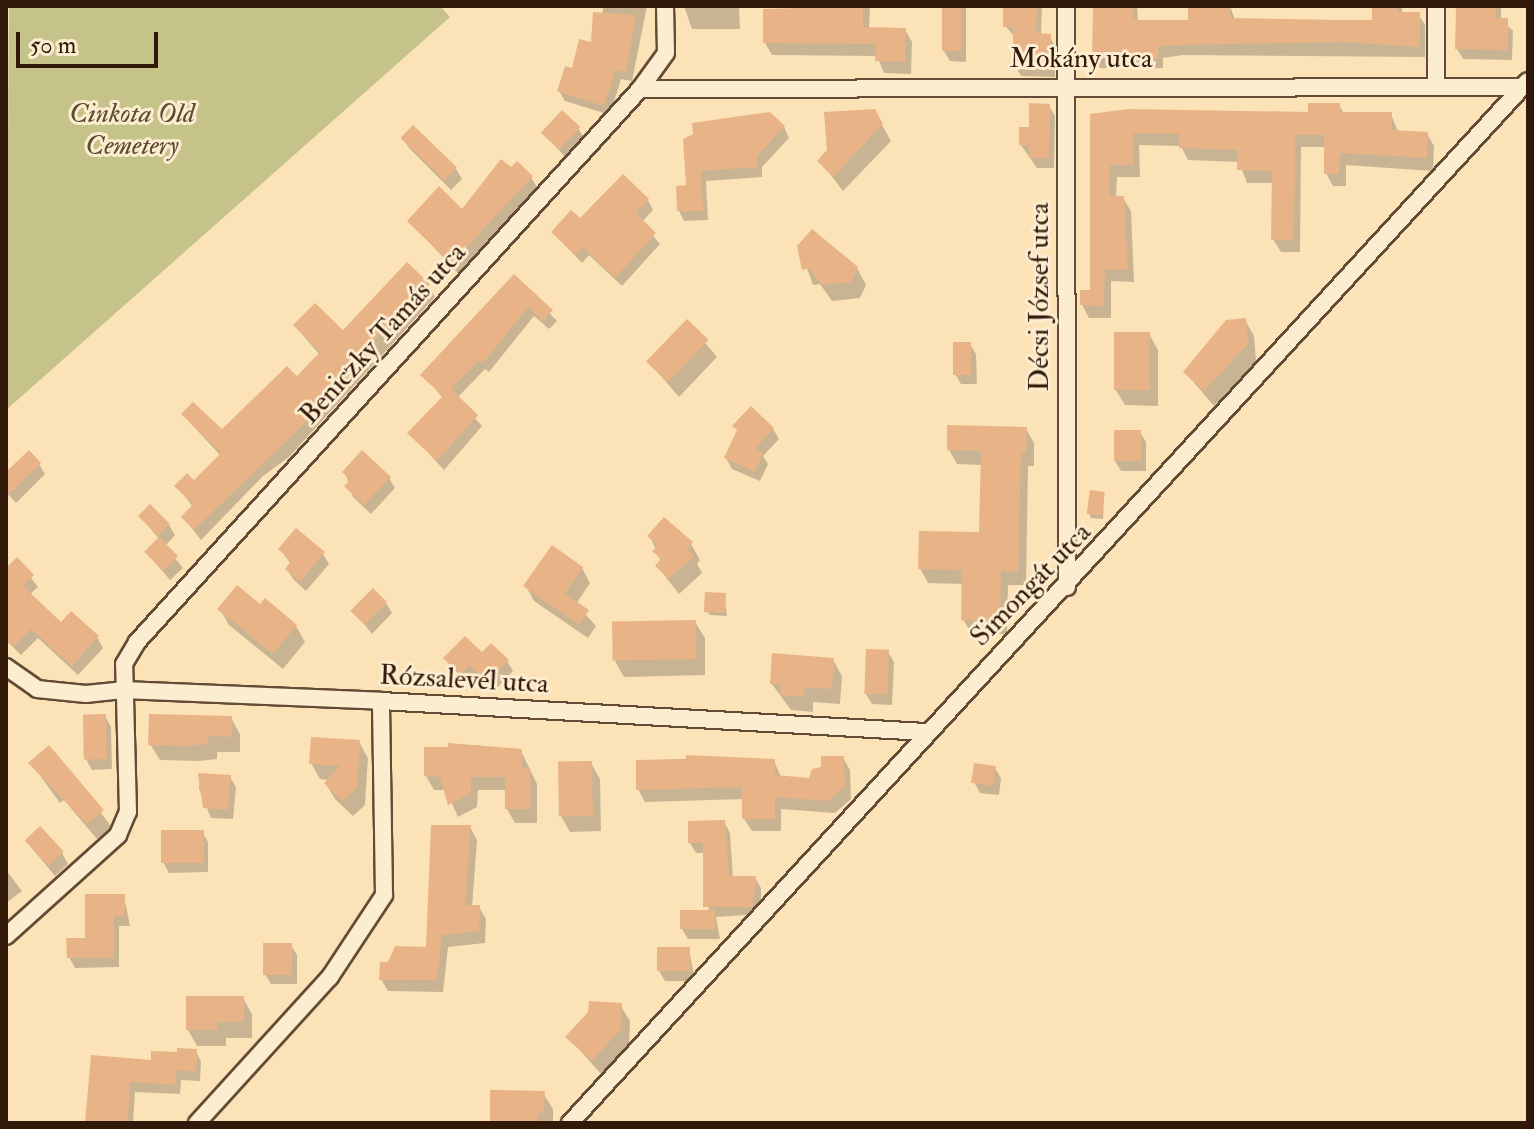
<!DOCTYPE html>
<meta charset="utf-8">
<style>
body{margin:0}
#map{position:relative;width:1534px;height:1129px;overflow:hidden;background:#fbe2b7;font-family:"IM FELL Double Pica",serif}
div>[style]{position:absolute}
[style*='--x']{left:calc(var(--x)*1px);top:calc(var(--y)*1px);width:calc(var(--w)*1px);rotate:calc(var(--a)*1deg)}
.green>*{inset:0;background:#c5c28a}
.shadow>*{inset:0;background:#0003}
.building>*{inset:0;background:#e8b386;transform-origin:0 0}
.roads{filter:drop-shadow(2px 0 #644b35) drop-shadow(-2px 0 #644b35) drop-shadow(0 2px #644b35) drop-shadow(0 -2px #644b35)}
.street>*{height:16px;margin:-8px;padding:0 8px;transform-origin:8px;border-radius:8px;background:#fcecd0}
span{translate:-50% -50%;white-space:nowrap;text-align:center;line-height:1.15;-webkit-text-stroke:6px #fcecd0;paint-order:stroke}
.street-label{font-size:28px;color:#31190a}
.park-label{font-size:28px;color:#5d4c30;font-style:italic}
.frame{position:absolute;inset:0;border:8px solid #31190a;pointer-events:none}
.scale{position:absolute;left:16px;top:32px;width:142px;height:36px;box-sizing:border-box;border:4px solid #31190a;border-top:0;padding-left:10px;font-size:24px;line-height:28px;white-space:nowrap;color:#31190a;-webkit-text-stroke:6px #fcecd0;paint-order:stroke}
</style>
<div id="map">
<div class="green">
<div style="clip-path:polygon(9px 6px,440px 6px,450px 17px,6px 410px)"></div>
</div>
<div class="shadow">
<div style="clip-path:polygon(604px 6px,647px 6px,632px 81px,621px 79px,610px 115px,565px 101px,559px 91px,593px 44px)"></div>
<div style="clip-path:polygon(684px 6px,739px 6px,740px 29px,692px 29px)"></div>
<div style="clip-path:polygon(798px 6px,870px 6px,869px 29px,905px 30px,912px 42px,911px 74px,884px 73px,877px 56px,772px 55px,765px 43px)"></div>
<div style="clip-path:polygon(944px 6px,966px 6px,966px 62px,950px 61px,944px 51px)"></div>
<div style="clip-path:polygon(1005px 6px,1042px 6px,1041px 35px,1049px 36px,1055px 46px,1055px 77px,1021px 76px,1015px 66px,1015px 37px,1005px 26px)"></div>
<div style="clip-path:polygon(1094px 6px,1137px 6px,1138px 22px,1190px 22px,1190px 6px,1230px 6px,1235px 20px,1374px 22px,1374px 6px,1401px 6px,1403px 14px,1418px 14px,1425px 25px,1425px 57px,1183px 55px,1163px 58px,1163px 68px,1100px 68px,1094px 58px)"></div>
<div style="clip-path:polygon(1458px 6px,1501px 6px,1501px 20px,1513px 31px,1512px 60px,1463px 59px,1457px 49px)"></div>
<div style="clip-path:polygon(1339px 105px,1344px 114px,1391px 114px,1398px 132px,1427px 134px,1434px 146px,1433px 171px,1346px 165px,1346px 186px,1333px 186px,1326px 173px,1326px 147px,1301px 147px,1300px 252px,1281px 252px,1273px 239px,1274px 183px,1247px 183px,1239px 162px,1188px 160px,1181px 146px,1139px 145px,1140px 177px,1117px 177px,1116px 198px,1123px 198px,1131px 211px,1134px 282px,1111px 281px,1111px 318px,1089px 318px,1082px 305px,1092px 292px,1092px 116px,1310px 114px)"></div>
<div style="clip-path:polygon(1049px 106px,1055px 116px,1054px 168px,1037px 168px,1021px 145px)"></div>
<div style="clip-path:polygon(874px 111px,891px 141px,843px 191px,820px 161px)"></div>
<div style="clip-path:polygon(413px 127px,456px 169px,462px 179px,451px 190px,409px 148px,403px 138px)"></div>
<div style="clip-path:polygon(784px 127px,789px 138px,762px 167px,762px 177px,706px 181px,708px 220px,684px 221px,679px 211px,688px 187px,685px 140px)"></div>
<div style="clip-path:polygon(578px 128px,584px 138px,566px 158px,544px 133px)"></div>
<div style="clip-path:polygon(531px 177px,537px 187px,458px 273px,410px 222px,463px 212px)"></div>
<div style="clip-path:polygon(648px 200px,653px 210px,642px 222px,660px 244px,622px 286px,589px 255px,582px 263px,553px 232px)"></div>
<div style="clip-path:polygon(799px 247px,857px 268px,866px 285px,860px 298px,832px 301px,820px 284px,813px 285px)"></div>
<div style="clip-path:polygon(514px 277px,557px 321px,549px 329px,534px 316px,489px 372px,485px 369px,457px 398px,482px 426px,444px 470px,410px 433px,443px 398px,423px 375px)"></div>
<div style="clip-path:polygon(428px 285px,435px 297px,289px 457px,263px 476px,201px 540px,183px 517px,193px 507px,177px 486px,194px 483px,221px 456px,183px 415px,222px 432px,297px 379px,320px 355px,295px 326px,343px 333px)"></div>
<div style="clip-path:polygon(1245px 320px,1254px 336px,1256px 361px,1214px 406px,1185px 372px)"></div>
<div style="clip-path:polygon(687px 321px,717px 357px,679px 397px,649px 362px)"></div>
<div style="clip-path:polygon(1149px 334px,1158px 350px,1158px 406px,1125px 405px,1115px 389px)"></div>
<div style="clip-path:polygon(970px 344px,976px 354px,977px 384px,961px 384px,955px 374px)"></div>
<div style="clip-path:polygon(773px 429px,779px 439px,763px 456px,768px 464px,760px 481px,732px 469px,726px 458px)"></div>
<div style="clip-path:polygon(1026px 429px,1034px 443px,1034px 466px,1028px 466px,1026px 585px,1008px 585px,1007px 634px,971px 633px,963px 619px,964px 584px,928px 583px,920px 568px,981px 534px,983px 465px,957px 464px,949px 450px)"></div>
<div style="clip-path:polygon(1140px 432px,1146px 442px,1146px 471px,1121px 471px,1115px 461px)"></div>
<div style="clip-path:polygon(39px 464px,45px 474px,16px 503px,6px 492px,6px 475px)"></div>
<div style="clip-path:polygon(345px 472px,389px 478px,395px 488px,371px 514px,353px 497px)"></div>
<div style="clip-path:polygon(1104px 494px,1103px 519px,1091px 518px,1089px 513px)"></div>
<div style="clip-path:polygon(141px 517px,169px 525px,175px 535px,165px 546px,183px 568px,170px 580px,146px 552px,159px 539px)"></div>
<div style="clip-path:polygon(650px 536px,691px 544px,700px 560px,697px 564px,702px 573px,679px 594px,657px 566px,661px 562px)"></div>
<div style="clip-path:polygon(280px 549px,323px 554px,329px 564px,306px 591px,293px 579px,287px 569px,291px 564px)"></div>
<div style="clip-path:polygon(17px 560px,38px 587px,29px 595px,61px 625px,97px 637px,103px 648px,78px 675px,38px 638px,21px 655px,6px 640px,6px 571px)"></div>
<div style="clip-path:polygon(582px 568px,590px 583px,576px 604px,596px 626px,588px 638px,534px 601px,526px 586px)"></div>
<div style="clip-path:polygon(724px 595px,727px 616px,710px 615px,707px 611px)"></div>
<div style="clip-path:polygon(386px 603px,392px 613px,372px 634px,354px 611px)"></div>
<div style="clip-path:polygon(260px 607px,296px 626px,305px 642px,283px 669px,229px 625px,220px 609px)"></div>
<div style="clip-path:polygon(695px 622px,705px 638px,705px 675px,624px 677px,615px 661px)"></div>
<div style="clip-path:polygon(888px 652px,894px 662px,892px 705px,872px 704px,866px 694px)"></div>
<div style="clip-path:polygon(482px 655px,507px 661px,513px 671px,494px 691px,476px 674px,467px 684px,446px 659px)"></div>
<div style="clip-path:polygon(833px 660px,842px 676px,840px 704px,813px 702px,813px 712px,791px 710px,772px 684px)"></div>
<div style="clip-path:polygon(105px 716px,111px 727px,112px 769px,92px 770px,86px 759px)"></div>
<div style="clip-path:polygon(231px 718px,240px 734px,240px 752px,217px 752px,217px 759px,199px 761px,160px 760px,150px 744px)"></div>
<div style="clip-path:polygon(359px 742px,368px 758px,365px 805px,353px 816px,335px 799px,326px 784px,329px 780px,320px 779px,311px 763px)"></div>
<div style="clip-path:polygon(479px 745px,482px 751px,521px 751px,537px 784px,537px 823px,515px 823px,507px 809px,507px 790px,478px 790px,477px 807px,458px 817px,446px 790px,434px 790px,426px 776px,426px 749px)"></div>
<div style="clip-path:polygon(49px 748px,112px 827px,97px 839px,64px 800px,60px 803px,31px 763px)"></div>
<div style="clip-path:polygon(724px 757px,774px 761px,781px 777px,810px 780px,843px 758px,850px 770px,851px 799px,835px 813px,781px 809px,781px 831px,752px 831px,744px 819px,744px 799px,645px 802px,638px 789px,638px 761px)"></div>
<div style="clip-path:polygon(591px 763px,600px 779px,601px 831px,570px 832px,561px 816px)"></div>
<div style="clip-path:polygon(995px 768px,1001px 778px,999px 795px,980px 793px,974px 782px)"></div>
<div style="clip-path:polygon(200px 775px,230px 777px,236px 787px,233px 819px,211px 818px,199px 789px)"></div>
<div style="clip-path:polygon(724px 822px,730px 833px,733px 878px,755px 878px,761px 888px,761px 914px,716px 917px,720px 939px,688px 939px,682px 929px,709px 912px,705px 853px,696px 853px,690px 843px)"></div>
<div style="clip-path:polygon(470px 827px,477px 840px,472px 907px,479px 907px,486px 919px,485px 943px,448px 947px,443px 992px,388px 991px,381px 979px,428px 949px)"></div>
<div style="clip-path:polygon(202px 832px,208px 842px,208px 872px,169px 873px,163px 862px)"></div>
<div style="clip-path:polygon(26px 841px,62px 853px,68px 864px,55px 876px)"></div>
<div style="clip-path:polygon(6px 870px,22px 891px,6px 903px)"></div>
<div style="clip-path:polygon(124px 896px,130px 926px,119px 926px,119px 967px,75px 968px,69px 957px)"></div>
<div style="clip-path:polygon(291px 945px,297px 955px,297px 984px,271px 984px,265px 974px)"></div>
<div style="clip-path:polygon(689px 949px,695px 981px,665px 981px,659px 971px)"></div>
<div style="clip-path:polygon(243px 998px,252px 1014px,252px 1038px,226px 1038px,226px 1046px,197px 1046px,188px 1030px)"></div>
<div style="clip-path:polygon(620px 1005px,630px 1021px,629px 1046px,602px 1075px,568px 1037px)"></div>
<div style="clip-path:polygon(196px 1051px,201px 1062px,200px 1081px,181px 1080px,180px 1094px,135px 1092px,133px 1123px,88px 1123px,93px 1057px,152px 1062px,153px 1053px)"></div>
<div style="clip-path:polygon(543px 1093px,553px 1109px,553px 1123px,492px 1123px)"></div>
</div>
<div class="building">
<div style="clip-path:polygon(863px 6px,863px 27px,906px 28px,905px 62px,875px 61px,876px 44px,763px 43px,763px 9px)"></div>
<div style="left:942px;top:6px;width:19px;height:45px"></div>
<div style="clip-path:polygon(1003px 6px,1037px 6px,1036px 33px,1051px 34px,1050px 67px,1013px 67px,1013px 27px,1003px 27px)"></div>
<div style="clip-path:polygon(1093px 6px,1133px 6px,1133px 20px,1188px 20px,1188px 6px,1230px 6px,1230px 18px,1339px 20px,1372px 20px,1372px 6px,1398px 6px,1398px 12px,1420px 12px,1420px 47px,1343px 42px,1176px 45px,1158px 47px,1158px 58px,1092px 58px)"></div>
<div style="clip-path:polygon(1456px 6px,1496px 6px,1496px 18px,1508px 18px,1508px 50px,1455px 49px)"></div>
<div style="clip-path:polygon(593px 12px,636px 15px,626px 72px,616px 70px,604px 106px,557px 91px,565px 66px,572px 68px,579px 39px,591px 42px)"></div>
<div style="clip-path:polygon(1029px 103px,1050px 104px,1049px 158px,1029px 158px,1029px 146px,1019px 145px,1019px 127px,1029px 127px)"></div>
<div style="clip-path:polygon(1308px 103px,1340px 103px,1340px 112px,1392px 112px,1392px 130px,1428px 132px,1427px 158px,1340px 153px,1339px 174px,1324px 174px,1324px 135px,1295px 135px,1294px 240px,1271px 240px,1272px 171px,1237px 170px,1237px 150px,1179px 148px,1179px 134px,1133px 133px,1133px 165px,1110px 165px,1110px 196px,1124px 196px,1128px 270px,1105px 269px,1104px 306px,1080px 305px,1080px 290px,1090px 290px,1090px 114px,1128px 109px,1308px 112px)"></div>
<div style="clip-path:polygon(875px 109px,883px 124px,833px 177px,817px 161px,827px 150px,824px 112px)"></div>
<div style="left:562px;top:110px;width:25px;height:31px;rotate:43deg"></div>
<div style="clip-path:polygon(770px 112px,785px 126px,757px 156px,758px 167px,701px 171px,703px 211px,677px 211px,676px 186px,686px 185px,683px 139px,693px 134px,692px 123px)"></div>
<div style="left:413px;top:125px;width:61px;height:18px;rotate:44deg"></div>
<div style="clip-path:polygon(501px 159px,511px 167px,517px 161px,533px 176px,451px 264px,407px 221px,439px 186px,462px 209px)"></div>
<div style="clip-path:polygon(623px 174px,649px 199px,636px 213px,656px 233px,615px 278px,583px 247px,575px 255px,551px 232px,571px 210px,580px 218px)"></div>
<div style="clip-path:polygon(812px 229px,858px 267px,852px 282px,821px 285px,809px 268px,802px 270px,797px 246px)"></div>
<div style="clip-path:polygon(407px 262px,430px 284px,364px 351px,369px 355px,301px 427px,194px 530px,181px 517px,193px 504px,174px 486px,187px 473px,194px 480px,221px 453px,181px 414px,193px 402px,222px 429px,287px 366px,297px 376px,320px 352px,293px 325px,315px 303px,343px 330px)"></div>
<div style="clip-path:polygon(514px 274px,553px 310px,543px 321px,528px 307px,483px 363px,479px 360px,451px 389px,478px 415px,437px 461px,407px 433px,443px 396px,420px 375px)"></div>
<div style="clip-path:polygon(1246px 318px,1248px 344px,1204px 391px,1183px 372px,1226px 320px)"></div>
<div style="left:687px;top:319px;width:30px;height:59px;rotate:44deg"></div>
<div style="left:1114px;top:332px;width:36px;height:58px"></div>
<div style="left:953px;top:342px;width:18px;height:33px"></div>
<div style="clip-path:polygon(751px 406px,774px 428px,755px 449px,763px 452px,755px 472px,724px 458px,737px 430px,732px 426px)"></div>
<div style="clip-path:polygon(947px 425px,1027px 427px,1026px 453px,1021px 452px,1018px 572px,1001px 571px,1000px 621px,961px 620px,962px 570px,918px 569px,919px 531px,979px 532px,981px 451px,947px 450px)"></div>
<div style="left:1114px;top:430px;width:27px;height:31px"></div>
<div style="clip-path:polygon(29px 450px,41px 463px,6px 497px,6px 472px)"></div>
<div style="clip-path:polygon(362px 450px,391px 477px,364px 505px,344px 486px,350px 480px,342px 472px)"></div>
<div style="left:1090px;top:490px;width:15px;height:24px;rotate:8deg"></div>
<div style="left:150px;top:504px;width:28px;height:17px;rotate:45deg"></div>
<div style="clip-path:polygon(664px 517px,693px 542px,687px 549px,694px 556px,669px 579px,655px 566px,661px 559px,652px 551px,658px 545px,647px 536px)"></div>
<div style="clip-path:polygon(296px 528px,325px 552px,300px 582px,285px 569px,291px 561px,278px 549px)"></div>
<div style="left:159px;top:537px;width:27px;height:21px;rotate:45deg"></div>
<div style="clip-path:polygon(552px 545px,583px 567px,565px 594px,589px 610px,579px 625px,523px 586px)"></div>
<div style="clip-path:polygon(17px 557px,34px 575px,23px 586px,61px 622px,71px 611px,99px 636px,72px 666px,31px 629px,14px 646px,6px 639px,6px 568px)"></div>
<div style="clip-path:polygon(237px 585px,260px 604px,265px 598px,297px 625px,273px 654px,217px 609px)"></div>
<div style="left:373px;top:588px;width:20px;height:32px;rotate:45deg"></div>
<div style="left:705px;top:592px;width:21px;height:20px;rotate:3deg"></div>
<div style="left:696px;top:620px;width:39px;height:84px;rotate:89deg"></div>
<div style="clip-path:polygon(465px 636px,482px 652px,491px 643px,509px 660px,487px 682px,469px 665px,461px 675px,443px 658px)"></div>
<div style="left:866px;top:649px;width:23px;height:45px;rotate:2deg"></div>
<div style="clip-path:polygon(772px 653px,834px 658px,832px 689px,805px 687px,804px 697px,780px 695px,781px 685px,770px 684px)"></div>
<div style="left:106px;top:714px;width:45px;height:23px;rotate:89deg"></div>
<div style="clip-path:polygon(149px 714px,232px 716px,232px 737px,208px 736px,209px 743px,189px 746px,148px 745px)"></div>
<div style="clip-path:polygon(311px 737px,360px 740px,357px 788px,342px 801px,324px 783px,340px 766px,309px 764px)"></div>
<div style="clip-path:polygon(448px 743px,522px 749px,522px 769px,530px 768px,530px 809px,505px 809px,505px 777px,471px 777px,471px 793px,448px 805px,440px 777px,424px 776px,424px 747px,448px 747px)"></div>
<div style="clip-path:polygon(49px 745px,104px 810px,87px 824px,28px 763px)"></div>
<div style="clip-path:polygon(686px 755px,775px 759px,775px 775px,809px 778px,812px 769px,821px 767px,821px 756px,844px 756px,845px 786px,828px 801px,775px 797px,775px 819px,742px 819px,742px 787px,636px 790px,636px 760px,686px 759px)"></div>
<div style="left:592px;top:761px;width:55px;height:34px;rotate:89deg"></div>
<div style="left:974px;top:763px;width:22px;height:20px;rotate:8deg"></div>
<div style="clip-path:polygon(198px 773px,231px 775px,228px 810px,203px 808px)"></div>
<div style="clip-path:polygon(725px 820px,729px 876px,756px 876px,753px 907px,703px 907px,703px 843px,688px 843px,688px 821px)"></div>
<div style="clip-path:polygon(431px 825px,471px 825px,465px 905px,480px 905px,479px 931px,442px 935px,437px 980px,379px 980px,380px 962px,388px 962px,395px 946px,426px 947px)"></div>
<div style="left:40px;top:826px;width:35px;height:21px;rotate:47deg"></div>
<div style="left:161px;top:830px;width:43px;height:33px"></div>
<div style="clip-path:polygon(85px 894px,125px 894px,125px 916px,114px 916px,114px 958px,67px 958px,66px 938px,85px 938px)"></div>
<div style="left:715px;top:910px;width:19px;height:35px;rotate:90deg"></div>
<div style="left:263px;top:943px;width:29px;height:32px"></div>
<div style="left:657px;top:947px;width:33px;height:24px"></div>
<div style="clip-path:polygon(186px 996px,244px 996px,244px 1022px,218px 1022px,218px 1030px,186px 1030px)"></div>
<div style="clip-path:polygon(589px 1001px,622px 1003px,621px 1029px,592px 1061px,565px 1037px,588px 1012px)"></div>
<div style="clip-path:polygon(177px 1048px,197px 1049px,196px 1072px,176px 1070px,175px 1085px,130px 1082px,128px 1123px,85px 1123px,91px 1055px,151px 1060px,151px 1051px,177px 1052px)"></div>
<div style="clip-path:polygon(490px 1090px,545px 1091px,544px 1113px,538px 1113px,538px 1123px,490px 1123px)"></div>
</div>
<div class="roads">
<div class="street">
<div style="--x:1066;--y:6;--w:581;--a:89.9"></div>
<div style="--x:1436;--y:85;--w:79;--a:-90"></div>
<div style="--x:640;--y:89;--w:883;--a:-0.13"></div>
<div style="--x:6;--y:667;--w:38;--a:35"></div>
<div style="--x:37;--y:689;--w:49;--a:5.8"></div>
<div style="--x:86;--y:694;--w:37;--a:-6"></div>
<div style="--x:123;--y:690;--w:258;--a:2.4"></div>
<div style="--x:381;--y:701;--w:545;--a:3.26"></div>
<div style="--x:6;--y:936;--w:151;--a:-42"></div>
<div style="--x:118;--y:835;--w:25;--a:-67"></div>
<div style="--x:128;--y:812;--w:148;--a:-91.5"></div>
<div style="--x:124;--y:664;--w:26;--a:-59"></div>
<div style="--x:137;--y:642;--w:748;--a:-47.71"></div>
<div style="--x:640;--y:89;--w:44;--a:-54.2"></div>
<div style="--x:666;--y:53;--w:47;--a:-91.2"></div>
<div style="--x:197;--y:1123;--w:197;--a:-47.7"></div>
<div style="--x:330;--y:977;--w:98;--a:-56.6"></div>
<div style="--x:384;--y:895;--w:194;--a:-90.9"></div>
<div style="--x:570;--y:1123;--w:1415;--a:-47.41"></div>
</div>
</div>
<div class="street-label">
<span style="left:1081px;top:59px">Mokány utca</span>
<span style="left:1040px;top:297px;rotate:-90deg">Décsi József utca</span>
<span style="left:383px;top:334px;rotate:-48deg">Beniczky Tamás utca</span>
<span style="left:1031px;top:585px;rotate:-46deg">Simongát utca</span>
<span style="left:464px;top:680px;rotate:3deg">Rózsalevél utca</span>
</div>
<div class="park-label">
<span style="left:132px;top:130px">Cinkota Old<br>Cemetery</span>
</div>
<div class="frame"></div>
<div class="scale">50 m</div>
</div>
